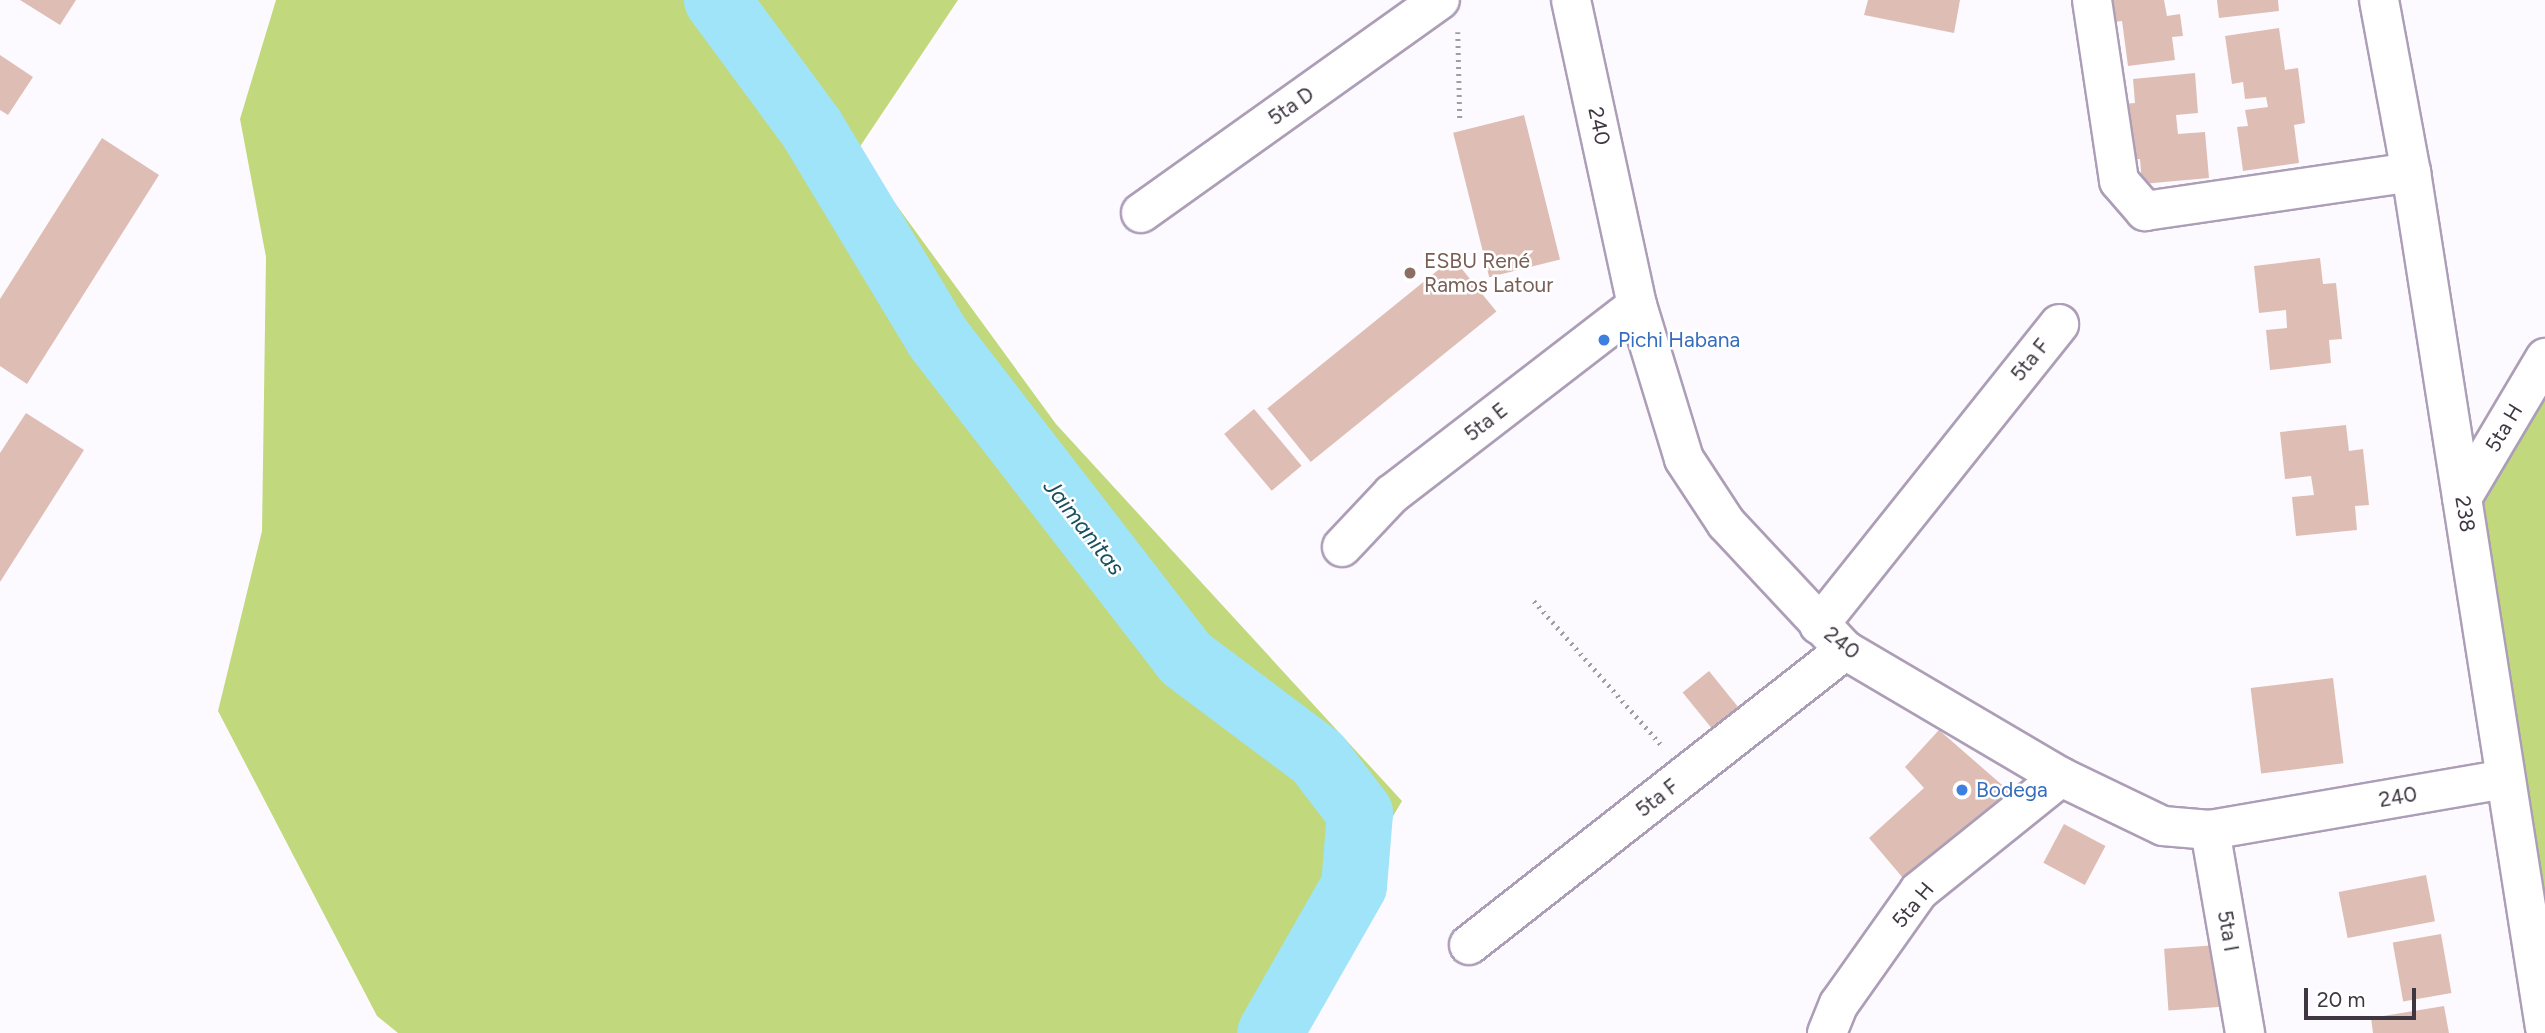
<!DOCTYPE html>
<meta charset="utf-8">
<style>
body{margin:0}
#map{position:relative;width:2545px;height:1033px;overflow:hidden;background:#fdfaff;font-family:Figtree,sans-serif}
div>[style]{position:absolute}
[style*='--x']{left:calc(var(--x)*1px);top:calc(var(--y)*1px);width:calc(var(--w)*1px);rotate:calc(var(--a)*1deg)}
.green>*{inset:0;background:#c1d97c}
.river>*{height:66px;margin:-33px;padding:0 33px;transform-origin:33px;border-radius:33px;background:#9fe4f9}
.building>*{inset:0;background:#debeb4;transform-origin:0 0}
.path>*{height:4.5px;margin-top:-2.25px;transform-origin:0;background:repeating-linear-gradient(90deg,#a19ca4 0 2px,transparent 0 7px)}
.roads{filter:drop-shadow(2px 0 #ad9eb7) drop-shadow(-2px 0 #ad9eb7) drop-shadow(0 2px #ad9eb7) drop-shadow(0 -2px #ad9eb7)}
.minor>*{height:38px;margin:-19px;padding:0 19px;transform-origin:19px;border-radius:19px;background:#fff}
.dots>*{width:19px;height:19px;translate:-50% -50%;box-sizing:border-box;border:4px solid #fff;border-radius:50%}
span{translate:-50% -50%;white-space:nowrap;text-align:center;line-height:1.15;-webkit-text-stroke:5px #fff;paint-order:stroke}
.street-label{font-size:21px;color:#3e3742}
.education-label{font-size:21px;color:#785e54}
.left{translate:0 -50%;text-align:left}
.shop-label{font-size:21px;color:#366cbe}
.water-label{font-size:23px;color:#18505e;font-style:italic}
.scale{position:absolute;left:2304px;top:988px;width:112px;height:32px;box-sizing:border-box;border:4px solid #3e3742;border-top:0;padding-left:9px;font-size:21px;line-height:24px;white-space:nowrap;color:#3e3742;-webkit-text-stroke:5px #fff;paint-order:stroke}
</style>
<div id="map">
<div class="green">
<div style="clip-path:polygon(276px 0,958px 0,857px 151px,1056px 424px,1402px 801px,1298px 977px,1257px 1033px,398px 1033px,377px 1016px,218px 711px,262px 531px,266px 257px,240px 119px)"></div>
<div style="clip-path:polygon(2545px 358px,2545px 1021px,2462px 498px)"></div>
</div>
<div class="river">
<div style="--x:717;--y:0;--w:160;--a:53.6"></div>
<div style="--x:812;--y:129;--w:244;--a:58.9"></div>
<div style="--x:938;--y:338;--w:404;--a:52.3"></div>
<div style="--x:1185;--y:658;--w:166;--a:36.9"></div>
<div style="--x:1318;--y:758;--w:69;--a:52.6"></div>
<div style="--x:1360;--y:813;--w:73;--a:94.7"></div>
<div style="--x:1354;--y:886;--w:169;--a:119.7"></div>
</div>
<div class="building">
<div style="clip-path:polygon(20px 0,76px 0,60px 25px)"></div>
<div style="clip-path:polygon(1868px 0,1960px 0,1954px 33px,1864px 15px)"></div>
<div style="clip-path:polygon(2104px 0,2164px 0,2167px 16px,2180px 14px,2183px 36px,2172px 37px,2175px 60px,2128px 66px,2122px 21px,2106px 23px)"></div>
<div style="clip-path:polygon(2217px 0,2278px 0,2279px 11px,2219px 18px)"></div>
<div style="clip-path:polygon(2279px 28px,2285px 70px,2298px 68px,2305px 123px,2294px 125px,2299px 163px,2243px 171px,2237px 127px,2248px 126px,2245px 110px,2268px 107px,2266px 97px,2245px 99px,2243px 82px,2232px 84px,2225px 36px)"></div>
<div style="clip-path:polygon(0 55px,33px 77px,8px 115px,0 110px)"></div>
<div style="clip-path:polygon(2195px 73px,2198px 113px,2176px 115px,2178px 134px,2205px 132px,2209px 178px,2142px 184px,2140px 159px,2127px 160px,2122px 104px,2135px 103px,2133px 79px)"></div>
<div style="left:1524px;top:115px;width:149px;height:73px;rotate:76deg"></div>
<div style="clip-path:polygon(102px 138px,159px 175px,27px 384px,0 366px,0 299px)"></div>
<div style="left:1453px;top:258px;width:69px;height:239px;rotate:51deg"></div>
<div style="clip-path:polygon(2320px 258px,2323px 284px,2336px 283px,2342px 339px,2329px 340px,2331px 363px,2270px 370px,2266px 330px,2287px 328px,2286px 310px,2259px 313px,2254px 266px)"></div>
<div style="left:1254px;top:409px;width:74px;height:39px;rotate:50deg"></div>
<div style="clip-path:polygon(26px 413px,84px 450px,0 582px,0 453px)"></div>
<div style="clip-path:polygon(2346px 425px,2349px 451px,2363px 449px,2369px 505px,2355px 506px,2357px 530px,2296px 536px,2292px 497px,2314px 495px,2311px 476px,2285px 479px,2280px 432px)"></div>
<div style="left:1709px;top:671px;width:53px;height:34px;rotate:51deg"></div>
<div style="left:2333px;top:678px;width:86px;height:83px;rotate:83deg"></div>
<div style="clip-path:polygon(1939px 730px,2009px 791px,1903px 878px,1869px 838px,1924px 788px,1905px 767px)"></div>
<div style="left:2064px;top:824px;width:47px;height:44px;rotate:28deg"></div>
<div style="left:2426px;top:875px;width:47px;height:89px;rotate:79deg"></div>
<div style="left:2441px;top:934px;width:60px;height:49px;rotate:80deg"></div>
<div style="left:2218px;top:945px;width:62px;height:54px;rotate:86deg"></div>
<div style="clip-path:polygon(2444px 1006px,2449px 1033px,2373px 1033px,2371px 1018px)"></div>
</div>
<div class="path">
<div style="--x:1458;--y:32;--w:90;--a:88.7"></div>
<div style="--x:1534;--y:601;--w:195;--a:48.5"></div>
</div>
<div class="roads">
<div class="minor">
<div style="--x:1571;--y:0;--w:312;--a:77.8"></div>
<div style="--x:1637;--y:305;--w:161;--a:73"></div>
<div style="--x:1684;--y:459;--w:77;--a:56.7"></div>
<div style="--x:1726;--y:523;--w:174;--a:46.9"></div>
<div style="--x:1845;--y:650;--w:251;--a:30.5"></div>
<div style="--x:2061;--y:777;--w:113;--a:25.7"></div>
<div style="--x:2163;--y:826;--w:47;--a:4.9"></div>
<div style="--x:2210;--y:830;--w:299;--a:-9.8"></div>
<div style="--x:2092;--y:0;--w:183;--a:81.5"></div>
<div style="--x:2119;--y:181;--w:40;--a:49"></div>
<div style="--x:2145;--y:211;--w:269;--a:-8.3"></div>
<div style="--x:2379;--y:0;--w:175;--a:79.5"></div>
<div style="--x:2411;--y:172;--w:866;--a:81.1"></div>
<div style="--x:1141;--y:213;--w:367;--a:-35.5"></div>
<div style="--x:2462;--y:498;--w:163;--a:-59.3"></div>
<div style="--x:1342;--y:547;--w:73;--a:-46.7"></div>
<div style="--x:1392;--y:494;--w:309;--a:-37.6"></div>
<div style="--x:1819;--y:625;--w:385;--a:-51.4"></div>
<div style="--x:2210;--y:830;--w:206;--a:80.2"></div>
<div style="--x:1469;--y:945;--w:478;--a:-38.1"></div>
<div style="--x:1827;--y:1033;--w:31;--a:-68"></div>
<div style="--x:1839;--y:1004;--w:138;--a:-54.7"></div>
<div style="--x:1919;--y:891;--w:182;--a:-38.8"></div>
</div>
</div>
<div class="dots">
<div style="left:1410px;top:273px;background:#8d6e63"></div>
<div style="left:1604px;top:340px;background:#3f7fe0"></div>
<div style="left:1962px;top:790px;background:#3f7fe0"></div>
</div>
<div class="street-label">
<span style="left:1291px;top:106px;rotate:-35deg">5ta D</span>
<span style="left:1599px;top:126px;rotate:78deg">240</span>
<span style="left:2030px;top:360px;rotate:-51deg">5ta F</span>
<span style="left:1486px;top:422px;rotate:-38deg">5ta E</span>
<span style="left:2504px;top:428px;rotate:-59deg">5ta H</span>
<span style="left:2465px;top:514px;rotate:81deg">238</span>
<span style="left:1842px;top:643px;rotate:38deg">240</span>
<span style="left:2398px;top:797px;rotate:-10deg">240</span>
<span style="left:1657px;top:798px;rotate:-38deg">5ta F</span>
<span style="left:1913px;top:905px;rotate:-50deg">5ta H</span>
<span style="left:2228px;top:931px;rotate:80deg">5ta I</span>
</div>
<div class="education-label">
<span class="left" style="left:1424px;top:273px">ESBU René<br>Ramos Latour</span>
</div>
<div class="shop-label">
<span class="left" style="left:1618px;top:340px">Pichi Habana</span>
<span class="left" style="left:1976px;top:790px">Bodega</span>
</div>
<div class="water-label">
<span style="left:1084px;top:527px;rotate:52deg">Jaimanitas</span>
</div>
<div class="scale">20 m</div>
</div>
